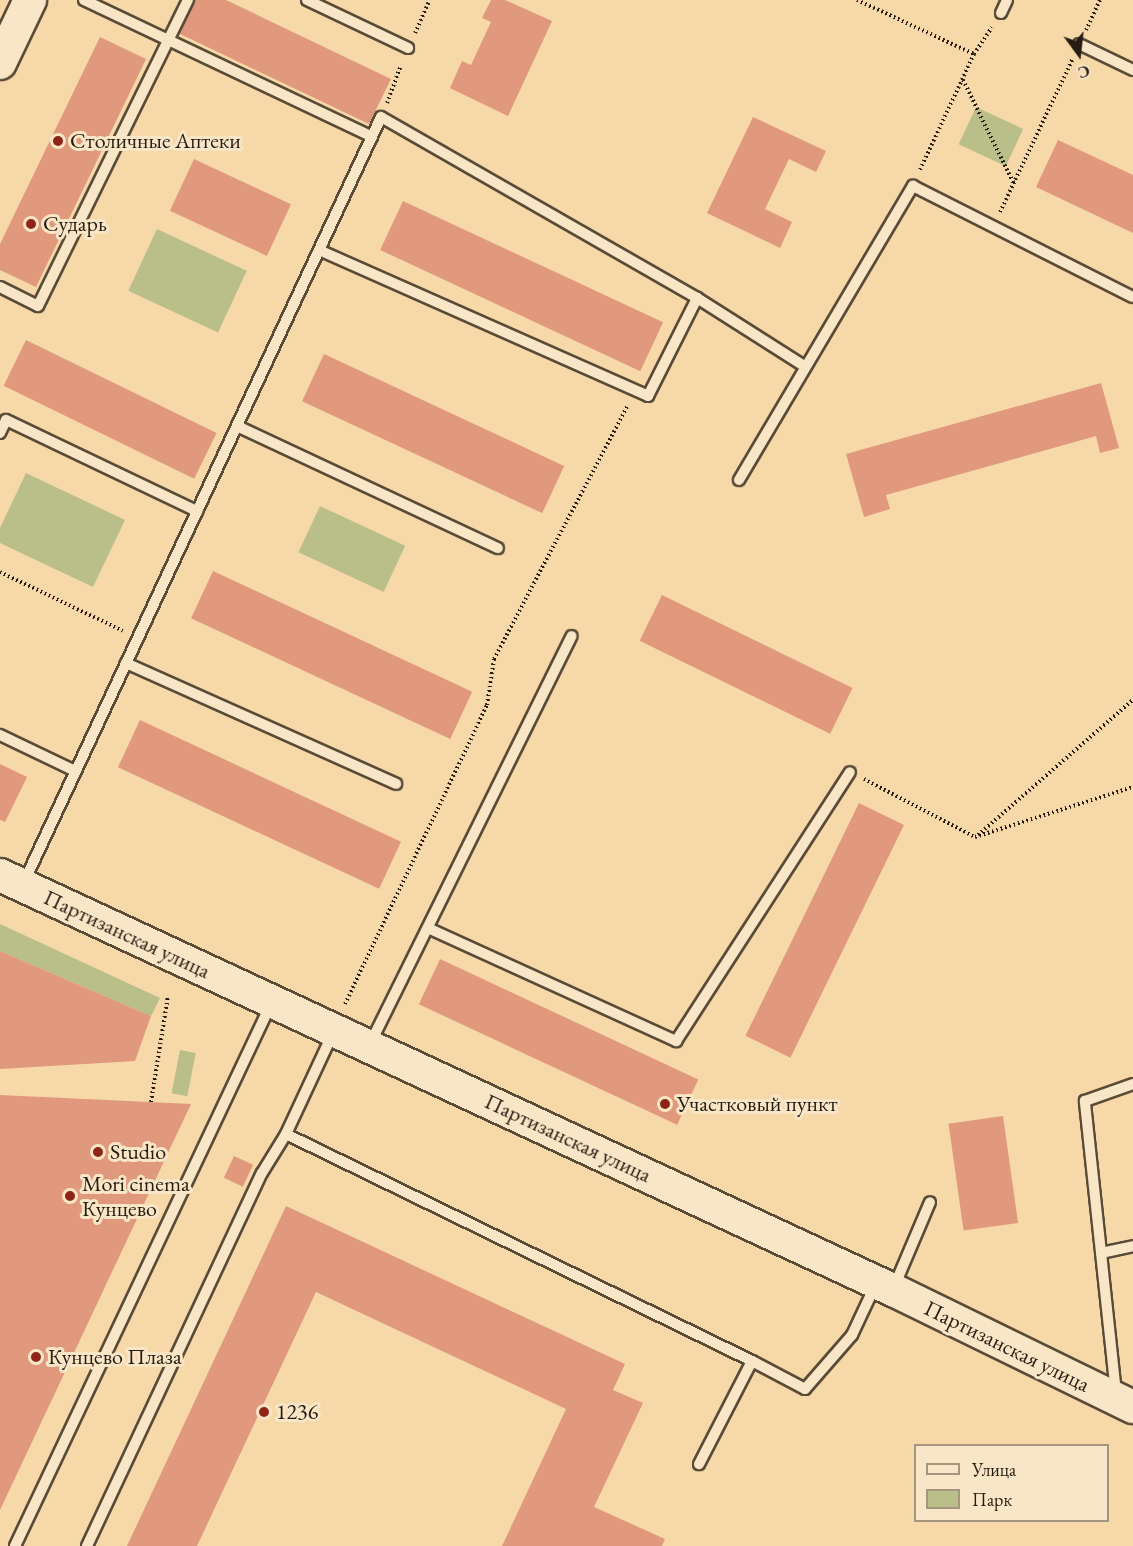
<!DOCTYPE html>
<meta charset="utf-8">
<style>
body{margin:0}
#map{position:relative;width:1133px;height:1546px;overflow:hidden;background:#f6d8a9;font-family:"EB Garamond",serif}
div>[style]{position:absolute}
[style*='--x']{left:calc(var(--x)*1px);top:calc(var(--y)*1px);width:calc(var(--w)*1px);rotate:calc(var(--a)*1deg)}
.green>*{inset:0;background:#babf8a;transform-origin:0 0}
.building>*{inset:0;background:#e0997c;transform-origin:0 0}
.path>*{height:4px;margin-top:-2px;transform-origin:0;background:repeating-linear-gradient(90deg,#261c11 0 1.5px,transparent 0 4.5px)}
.roads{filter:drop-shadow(2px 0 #5a4b37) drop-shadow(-2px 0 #5a4b37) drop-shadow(0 2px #5a4b37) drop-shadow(0 -2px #5a4b37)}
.lane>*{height:10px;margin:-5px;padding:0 5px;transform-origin:5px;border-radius:5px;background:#f9e6c7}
.secondary>*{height:32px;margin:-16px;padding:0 16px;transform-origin:16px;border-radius:16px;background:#f9e6c7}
.dots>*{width:16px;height:16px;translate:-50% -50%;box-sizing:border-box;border:3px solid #f9e6c7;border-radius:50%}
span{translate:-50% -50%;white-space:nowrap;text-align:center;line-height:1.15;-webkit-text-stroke:6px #f9e6c7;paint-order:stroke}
.poi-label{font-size:22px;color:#261c11}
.left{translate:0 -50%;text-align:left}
.street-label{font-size:22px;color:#261c11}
.legend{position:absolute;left:914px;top:1444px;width:195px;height:78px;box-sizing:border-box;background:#f9e6c7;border:2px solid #a5957e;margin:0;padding:8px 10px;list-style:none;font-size:18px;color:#261c11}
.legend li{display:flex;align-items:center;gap:12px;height:30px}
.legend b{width:30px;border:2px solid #a5957e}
.north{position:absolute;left:1049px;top:24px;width:60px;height:60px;-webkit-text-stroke:4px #f9e6c7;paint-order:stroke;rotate:165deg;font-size:16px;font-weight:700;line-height:24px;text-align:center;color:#261c11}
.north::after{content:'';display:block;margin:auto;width:21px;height:27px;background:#261c11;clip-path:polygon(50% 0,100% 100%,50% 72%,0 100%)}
</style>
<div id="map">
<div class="green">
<div style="left:976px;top:107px;width:52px;height:41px;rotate:25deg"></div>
<div style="left:157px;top:229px;width:99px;height:68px;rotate:25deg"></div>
<div style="clip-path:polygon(26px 473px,125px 520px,93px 587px,0 543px,0 528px)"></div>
<div style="left:320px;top:506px;width:94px;height:51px;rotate:25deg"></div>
<div style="clip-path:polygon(0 924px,160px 998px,151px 1016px,0 951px)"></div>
<div style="left:180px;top:1050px;width:16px;height:44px;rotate:11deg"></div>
</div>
<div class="building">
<div style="clip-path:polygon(193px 0,226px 0,391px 79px,369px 124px,178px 33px)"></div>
<div style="clip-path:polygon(491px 0,505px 0,552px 21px,508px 116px,450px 88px,462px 61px,471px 65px,491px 22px,482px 18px)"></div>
<div style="clip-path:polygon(100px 37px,146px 59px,36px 287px,0 270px,0 244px)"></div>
<div style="clip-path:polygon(753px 117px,826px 151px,816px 172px,789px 159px,765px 209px,792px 222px,780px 248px,707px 213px)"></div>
<div style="clip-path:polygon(1058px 140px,1133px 175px,1133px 233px,1036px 187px)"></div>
<div style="left:194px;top:159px;width:107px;height:57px;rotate:25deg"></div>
<div style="left:403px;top:201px;width:287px;height:54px;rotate:25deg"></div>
<div style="left:26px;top:340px;width:212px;height:51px;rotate:26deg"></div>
<div style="left:324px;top:354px;width:265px;height:52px;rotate:25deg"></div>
<div style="clip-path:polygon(1101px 383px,1119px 448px,1100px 453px,1096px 436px,886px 495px,890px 509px,864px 517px,846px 454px)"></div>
<div style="left:213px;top:571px;width:286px;height:52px;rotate:25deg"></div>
<div style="left:662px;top:595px;width:212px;height:51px;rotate:26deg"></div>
<div style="left:140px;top:720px;width:288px;height:52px;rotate:25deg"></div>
<div style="clip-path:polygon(0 764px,27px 777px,5px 822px,0 820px)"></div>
<div style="left:859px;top:803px;width:50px;height:259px;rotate:26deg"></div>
<div style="clip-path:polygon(0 951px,151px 1016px,135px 1061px,0 1069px)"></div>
<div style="left:440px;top:959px;width:285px;height:50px;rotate:25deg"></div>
<div style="clip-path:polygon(0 1095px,191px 1104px,0 1510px)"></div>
<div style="left:1003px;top:1116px;width:108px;height:55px;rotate:82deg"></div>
<div style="left:234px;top:1156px;width:21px;height:24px;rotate:25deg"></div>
<div style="clip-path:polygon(286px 1206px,625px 1364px,613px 1390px,643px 1403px,594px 1507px,665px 1539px,662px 1546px,502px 1546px,566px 1409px,316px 1292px,197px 1546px,127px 1546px)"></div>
</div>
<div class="path">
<div style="--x:857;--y:0;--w:129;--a:24.8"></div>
<div style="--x:974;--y:54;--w:128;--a:115"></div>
<div style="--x:1086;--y:30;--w:33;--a:-65"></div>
<div style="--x:415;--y:33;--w:36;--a:-66"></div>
<div style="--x:974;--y:54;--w:32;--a:-56"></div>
<div style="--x:963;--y:80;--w:116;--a:63.9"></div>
<div style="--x:387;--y:103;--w:40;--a:-69.8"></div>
<div style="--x:1000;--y:212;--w:170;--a:-64.6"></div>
<div style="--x:0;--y:572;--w:136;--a:25.6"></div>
<div style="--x:864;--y:779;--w:125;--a:27.6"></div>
<div style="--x:975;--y:837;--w:166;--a:-17.6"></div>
<div style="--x:978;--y:835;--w:206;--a:-41.1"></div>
<div style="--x:345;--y:1004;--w:331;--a:-64.6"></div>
<div style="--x:487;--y:705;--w:47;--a:-81.3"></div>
<div style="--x:494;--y:659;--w:287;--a:-62.2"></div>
<div style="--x:151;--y:1102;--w:107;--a:-80.9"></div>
</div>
<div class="roads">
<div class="lane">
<div style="--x:84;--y:0;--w:319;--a:25.4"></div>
<div style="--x:307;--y:0;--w:112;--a:25.4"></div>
<div style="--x:1001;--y:13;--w:14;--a:-65"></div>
<div style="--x:1079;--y:44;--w:60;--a:25.7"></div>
<div style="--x:319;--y:250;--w:360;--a:23.9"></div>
<div style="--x:648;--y:396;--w:110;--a:-63.4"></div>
<div style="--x:0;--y:287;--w:42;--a:26.6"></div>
<div style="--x:38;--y:306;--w:341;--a:-63.9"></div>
<div style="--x:237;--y:426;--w:288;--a:25.1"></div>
<div style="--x:0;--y:433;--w:14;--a:-65"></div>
<div style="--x:6;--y:420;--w:212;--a:25.5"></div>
<div style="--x:739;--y:480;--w:342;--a:-59.4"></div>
<div style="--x:913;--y:186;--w:246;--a:26.8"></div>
<div style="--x:126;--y:663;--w:296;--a:24.1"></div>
<div style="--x:0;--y:735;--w:83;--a:25.6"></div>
<div style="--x:24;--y:882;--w:844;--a:-64.98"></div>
<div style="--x:381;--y:117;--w:364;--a:29.8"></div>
<div style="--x:697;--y:298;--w:127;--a:32.4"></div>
<div style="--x:428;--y:928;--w:273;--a:24.5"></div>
<div style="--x:676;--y:1041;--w:320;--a:-57.1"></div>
<div style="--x:334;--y:1031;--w:114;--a:115"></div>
<div style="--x:286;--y:1134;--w:518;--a:25.97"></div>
<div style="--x:752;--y:1361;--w:116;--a:117.2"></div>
<div style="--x:370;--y:1044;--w:455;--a:-63.7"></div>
<div style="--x:1101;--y:1253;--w:33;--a:-12"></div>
<div style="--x:894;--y:1287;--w:92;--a:-67"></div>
<div style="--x:752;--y:1361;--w:60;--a:27.8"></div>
<div style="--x:805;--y:1389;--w:72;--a:-49"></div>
<div style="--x:852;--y:1335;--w:54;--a:-64.9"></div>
<div style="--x:1116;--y:1393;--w:294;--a:-96.1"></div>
<div style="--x:1085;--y:1101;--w:51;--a:-19.5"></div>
<div style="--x:15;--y:1546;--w:599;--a:-64.72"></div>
<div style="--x:87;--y:1546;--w:412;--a:-64.9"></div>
<div style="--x:262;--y:1173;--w:46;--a:-58.4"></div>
</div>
<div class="secondary">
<div style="--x:0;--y:63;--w:70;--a:-64.5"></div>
<div style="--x:0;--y:875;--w:985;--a:24.93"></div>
<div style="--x:893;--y:1290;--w:267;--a:26"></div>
</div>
</div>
<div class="dots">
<div style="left:58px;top:141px;background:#8f2418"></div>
<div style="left:31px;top:224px;background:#8f2418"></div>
<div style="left:665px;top:1104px;background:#8f2418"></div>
<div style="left:98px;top:1152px;background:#8f2418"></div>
<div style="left:70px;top:1196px;background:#8f2418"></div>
<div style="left:36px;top:1357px;background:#8f2418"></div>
<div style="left:264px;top:1412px;background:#8f2418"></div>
</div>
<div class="poi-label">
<span class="left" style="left:70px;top:141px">Столичные Аптеки</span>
<span class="left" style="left:43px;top:224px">Сударь</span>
<span class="left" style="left:677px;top:1104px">Участковый пункт</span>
<span class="left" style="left:110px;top:1152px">Studio</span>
<span class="left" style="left:82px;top:1196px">Mori cinema<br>Кунцево</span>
<span class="left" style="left:48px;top:1357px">Кунцево Плаза</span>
<span class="left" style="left:276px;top:1412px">1236</span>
</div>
<div class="street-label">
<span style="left:127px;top:934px;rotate:25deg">Партизанская улица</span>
<span style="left:568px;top:1138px;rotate:25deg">Партизанская улица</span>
<span style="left:1007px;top:1346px;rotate:26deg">Партизанская улица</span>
</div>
<ul class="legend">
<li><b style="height:8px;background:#f9e6c7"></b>Улица</li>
<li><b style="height:16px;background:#babf8a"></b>Парк</li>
</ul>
<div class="north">С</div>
</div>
